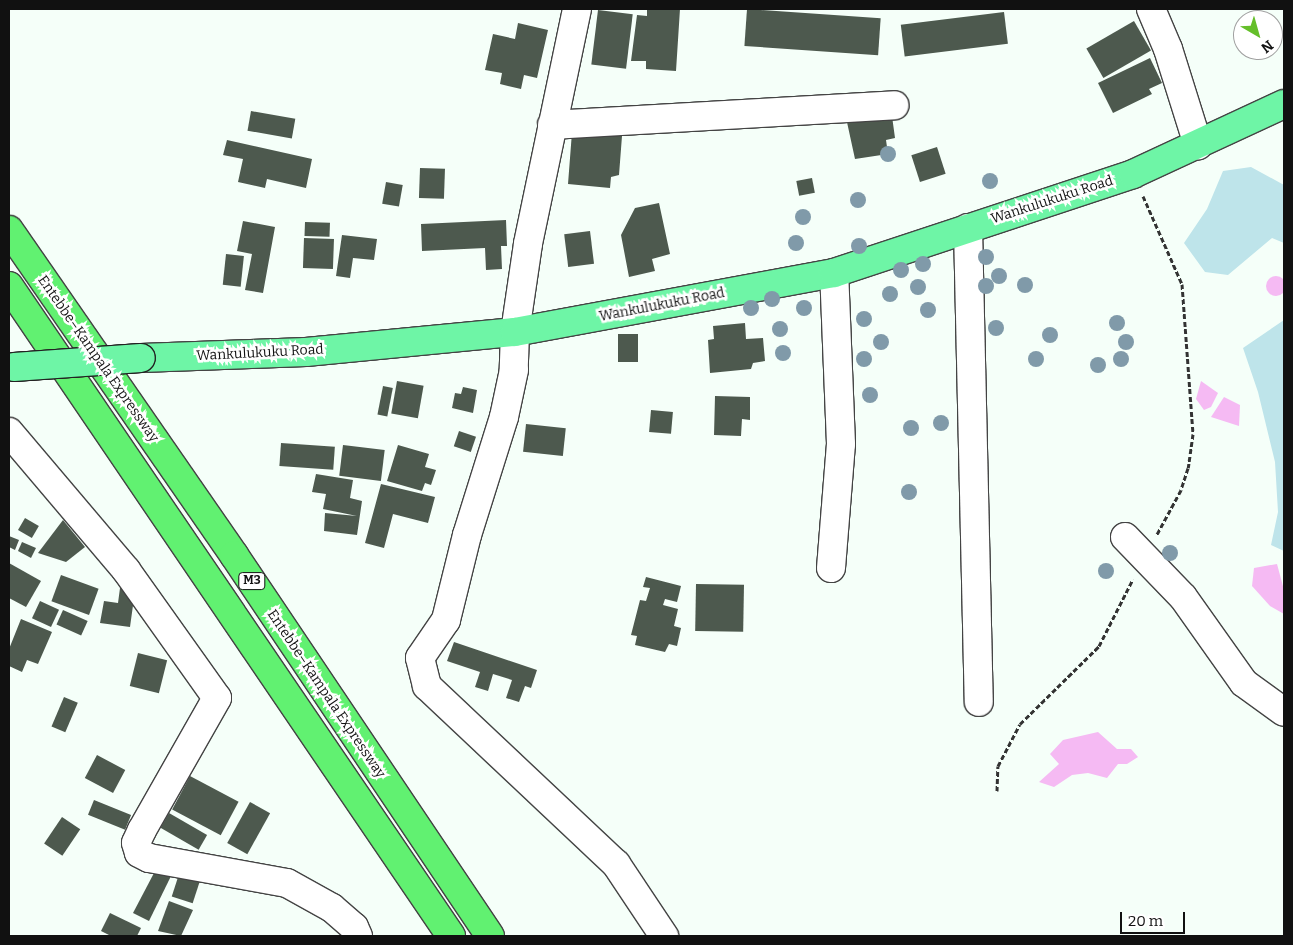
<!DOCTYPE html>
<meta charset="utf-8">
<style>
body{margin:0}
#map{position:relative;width:1293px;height:945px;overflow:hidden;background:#f5fff9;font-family:Bitter,serif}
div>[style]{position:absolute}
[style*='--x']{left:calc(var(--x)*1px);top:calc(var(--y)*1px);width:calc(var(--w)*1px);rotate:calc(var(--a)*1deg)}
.green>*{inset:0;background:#bee4ea}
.water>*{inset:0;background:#f5baf3}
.round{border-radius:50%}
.building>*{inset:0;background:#4d594e;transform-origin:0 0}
.path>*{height:3px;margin-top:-1.5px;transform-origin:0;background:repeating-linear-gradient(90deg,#333 0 5px,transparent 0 7.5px)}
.roads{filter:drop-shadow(1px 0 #444) drop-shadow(-1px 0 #444) drop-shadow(0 1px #444) drop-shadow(0 -1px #444)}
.minor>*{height:28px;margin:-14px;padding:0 14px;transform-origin:14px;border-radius:14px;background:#fff}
.major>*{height:28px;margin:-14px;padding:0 14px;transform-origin:14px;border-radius:14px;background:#6ef5a6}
.highway>*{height:28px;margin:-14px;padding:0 14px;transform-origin:14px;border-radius:14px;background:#61f171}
.bridges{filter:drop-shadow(1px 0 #222) drop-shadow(-1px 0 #222) drop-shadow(0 1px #222) drop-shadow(0 -1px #222)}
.major-bridge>*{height:28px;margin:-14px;padding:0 14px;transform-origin:14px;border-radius:14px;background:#6ef5a6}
.trees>*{width:16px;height:16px;margin:-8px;border-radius:50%;background:#809aa9}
span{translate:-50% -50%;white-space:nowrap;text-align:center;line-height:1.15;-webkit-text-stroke:5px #fff;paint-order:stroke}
.shield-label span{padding:1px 4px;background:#fff;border:1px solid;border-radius:4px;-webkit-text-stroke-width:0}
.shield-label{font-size:12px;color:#111;font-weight:700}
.street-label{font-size:14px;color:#111}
.frame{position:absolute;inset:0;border:10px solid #111;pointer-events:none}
.north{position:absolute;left:1233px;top:10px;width:50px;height:50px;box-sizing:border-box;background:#fff;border:1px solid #a0a0a0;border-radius:50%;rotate:142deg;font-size:14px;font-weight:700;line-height:20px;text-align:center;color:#111}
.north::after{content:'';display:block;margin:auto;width:18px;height:22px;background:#65bf2a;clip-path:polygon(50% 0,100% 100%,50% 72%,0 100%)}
.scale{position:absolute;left:1120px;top:912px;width:65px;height:22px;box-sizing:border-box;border:2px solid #111;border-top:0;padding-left:6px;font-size:15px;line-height:18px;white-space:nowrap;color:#111;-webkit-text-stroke:4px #fff;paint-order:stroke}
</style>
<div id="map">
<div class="green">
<div style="clip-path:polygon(1251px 167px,1284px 185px,1284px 243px,1272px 238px,1228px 275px,1205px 272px,1184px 243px,1207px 209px,1223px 171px)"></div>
<div style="clip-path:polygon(1284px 320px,1284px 551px,1271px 545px,1278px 512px,1275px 462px,1258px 392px,1243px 348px)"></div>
</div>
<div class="water">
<div class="round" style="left:1266px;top:276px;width:20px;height:20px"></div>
<div style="clip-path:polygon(1201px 381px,1218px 393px,1211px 407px,1204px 410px,1196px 399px)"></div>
<div style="clip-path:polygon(1224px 397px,1240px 405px,1239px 426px,1211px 417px)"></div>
<div style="clip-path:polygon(1277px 564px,1284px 590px,1284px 614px,1270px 606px,1252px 586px,1254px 568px)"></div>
<div style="clip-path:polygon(1098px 732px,1117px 749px,1131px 749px,1138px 757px,1127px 764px,1118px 764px,1107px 778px,1088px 773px,1072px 775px,1054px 787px,1039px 782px,1059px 764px,1050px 754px,1063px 740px)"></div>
</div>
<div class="building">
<div style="clip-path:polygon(647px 9px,680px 9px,676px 71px,646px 69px,646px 61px,631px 61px,637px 15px,647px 16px)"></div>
<div style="left:747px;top:9px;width:134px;height:37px;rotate:4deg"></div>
<div style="left:598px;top:10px;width:35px;height:55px;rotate:7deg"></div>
<div style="left:1004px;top:12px;width:32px;height:104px;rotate:83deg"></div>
<div style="left:1134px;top:21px;width:34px;height:55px;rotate:60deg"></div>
<div style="clip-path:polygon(518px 23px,548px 30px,537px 78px,524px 75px,521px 89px,500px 84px,502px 73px,485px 70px,493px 34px,515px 39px)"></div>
<div style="clip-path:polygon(1150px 58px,1162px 83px,1149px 89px,1152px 94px,1113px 113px,1098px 83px)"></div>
<div style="left:251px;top:111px;width:45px;height:20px;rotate:10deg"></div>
<div style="clip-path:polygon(845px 113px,892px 116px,895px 138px,886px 140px,888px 154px,855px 159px)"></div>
<div style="clip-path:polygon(572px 132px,622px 136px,619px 175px,611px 177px,610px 188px,568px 184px)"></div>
<div style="clip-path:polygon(227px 140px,312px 159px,306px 188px,267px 179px,265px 188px,238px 182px,243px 159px,223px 155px)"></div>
<div style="left:937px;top:147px;width:28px;height:27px;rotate:72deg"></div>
<div style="left:420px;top:168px;width:25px;height:30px;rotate:2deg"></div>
<div style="left:812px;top:178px;width:15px;height:16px;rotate:79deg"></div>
<div style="left:386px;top:182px;width:17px;height:22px;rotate:10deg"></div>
<div style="clip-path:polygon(659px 203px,670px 254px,652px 259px,655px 271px,629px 277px,621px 235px,635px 208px)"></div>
<div style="clip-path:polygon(506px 220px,507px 246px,501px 246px,502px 269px,486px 270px,485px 248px,422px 251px,421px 224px)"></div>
<div style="clip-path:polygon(243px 221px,275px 227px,263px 293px,245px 290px,252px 254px,237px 251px)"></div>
<div style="left:305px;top:222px;width:25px;height:14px;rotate:2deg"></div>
<div style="left:590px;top:231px;width:33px;height:26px;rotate:83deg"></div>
<div style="clip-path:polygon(342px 235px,377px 239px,374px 260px,353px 258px,350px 278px,336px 276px)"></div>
<div style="left:304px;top:238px;width:30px;height:30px;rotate:2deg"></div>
<div style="left:226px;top:254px;width:18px;height:31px;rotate:6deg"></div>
<div style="clip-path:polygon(745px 323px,746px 339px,763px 338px,765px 361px,753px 363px,751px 369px,710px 373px,708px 340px,714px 339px,713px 326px)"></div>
<div style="left:618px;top:334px;width:20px;height:28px"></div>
<div style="left:397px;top:381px;width:27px;height:33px;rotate:10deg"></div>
<div style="left:383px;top:386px;width:10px;height:29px;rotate:11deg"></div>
<div style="clip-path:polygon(463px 387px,477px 390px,473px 413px,452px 408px,455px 393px,461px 394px)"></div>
<div style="clip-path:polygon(715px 396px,750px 397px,750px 420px,742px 419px,741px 436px,714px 435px)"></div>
<div style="left:651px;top:410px;width:22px;height:22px;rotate:5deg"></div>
<div style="left:526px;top:424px;width:40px;height:28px;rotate:6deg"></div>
<div style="left:459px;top:431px;width:18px;height:16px;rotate:19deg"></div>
<div style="left:281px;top:443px;width:54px;height:23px;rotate:4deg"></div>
<div style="left:343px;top:445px;width:42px;height:31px;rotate:7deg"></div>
<div style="clip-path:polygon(398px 445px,429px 454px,425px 467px,436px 470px,431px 485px,425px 483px,422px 491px,387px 481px)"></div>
<div style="clip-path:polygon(316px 474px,353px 480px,350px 498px,362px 501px,357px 535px,324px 531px,325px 513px,357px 516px,323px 509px,326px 494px,312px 492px)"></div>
<div style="clip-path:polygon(381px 484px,435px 497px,428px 523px,393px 514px,384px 548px,365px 543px)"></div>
<div style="left:25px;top:518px;width:16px;height:14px;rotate:30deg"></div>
<div style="clip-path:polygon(63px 520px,85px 547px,66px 562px,38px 553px)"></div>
<div style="clip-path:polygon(9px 536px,19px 540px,15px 550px,9px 547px)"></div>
<div style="clip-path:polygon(22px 542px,36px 548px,31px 558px,18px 551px)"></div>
<div style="clip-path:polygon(9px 563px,41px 581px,26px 607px,9px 598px)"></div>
<div style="left:61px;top:575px;width:40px;height:28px;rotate:20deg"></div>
<div style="clip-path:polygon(646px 577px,681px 586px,677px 602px,665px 599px,663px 605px,678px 609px,674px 626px,681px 628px,677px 646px,669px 644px,665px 652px,635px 645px,637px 636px,631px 635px,640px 600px,646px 601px,650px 588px,643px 587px)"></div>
<div style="left:696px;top:584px;width:48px;height:47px;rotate:1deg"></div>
<div style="clip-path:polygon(120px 588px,135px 591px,130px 627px,100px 623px,104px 601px,118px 603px)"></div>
<div style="left:40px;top:601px;width:21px;height:19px;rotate:25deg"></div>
<div style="left:63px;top:610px;width:27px;height:16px;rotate:24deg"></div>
<div style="clip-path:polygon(21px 619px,52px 632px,38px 664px,27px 660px,22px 672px,9px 666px,9px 649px)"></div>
<div style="clip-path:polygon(454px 642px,537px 670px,531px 688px,525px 686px,519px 702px,506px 698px,512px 680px,493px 674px,488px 691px,475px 687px,480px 672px,447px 661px)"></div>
<div style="left:138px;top:653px;width:30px;height:34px;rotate:14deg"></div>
<div style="left:64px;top:697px;width:15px;height:32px;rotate:23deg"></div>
<div style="left:97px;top:755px;width:32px;height:26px;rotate:28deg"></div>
<div style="left:190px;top:776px;width:55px;height:38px;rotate:28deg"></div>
<div style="left:94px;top:800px;width:40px;height:16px;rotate:22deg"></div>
<div style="left:250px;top:802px;width:23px;height:47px;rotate:29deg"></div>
<div style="left:169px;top:813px;width:44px;height:17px;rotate:30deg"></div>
<div style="left:62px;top:817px;width:22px;height:32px;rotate:34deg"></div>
<div style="left:181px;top:868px;width:22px;height:30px;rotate:18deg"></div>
<div style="clip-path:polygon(154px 873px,172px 874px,149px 921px,133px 913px)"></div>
<div style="clip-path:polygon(169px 901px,193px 910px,181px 936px,158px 931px)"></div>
<div style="clip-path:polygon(110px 913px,141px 928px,137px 936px,111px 936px,101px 931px)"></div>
</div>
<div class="path">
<div style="--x:1143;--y:196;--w:96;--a:66.1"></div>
<div style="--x:1182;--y:284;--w:150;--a:85.8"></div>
<div style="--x:1193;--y:434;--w:34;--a:98"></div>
<div style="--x:1188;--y:468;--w:23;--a:108"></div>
<div style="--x:1181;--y:490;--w:52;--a:118.5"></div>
<div style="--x:997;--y:791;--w:25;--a:-88"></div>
<div style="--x:998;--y:766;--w:47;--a:-62.4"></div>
<div style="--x:1020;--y:724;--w:111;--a:-44.6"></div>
<div style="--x:1099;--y:646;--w:75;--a:-63.1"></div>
</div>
<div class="roads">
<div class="minor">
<div style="--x:577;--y:9;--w:240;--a:101.8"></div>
<div style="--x:528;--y:244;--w:89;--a:98.4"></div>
<div style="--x:515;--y:332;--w:38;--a:92"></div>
<div style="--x:514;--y:370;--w:48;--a:102"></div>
<div style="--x:504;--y:417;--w:124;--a:107.4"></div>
<div style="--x:467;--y:535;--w:88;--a:103.9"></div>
<div style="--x:446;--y:620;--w:46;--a:124.4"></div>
<div style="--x:420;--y:658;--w:29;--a:76"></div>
<div style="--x:427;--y:686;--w:260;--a:43.3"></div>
<div style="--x:616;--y:864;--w:87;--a:56.3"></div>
<div style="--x:1151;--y:9;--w:43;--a:67"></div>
<div style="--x:1168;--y:49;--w:101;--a:72.6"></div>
<div style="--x:552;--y:125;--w:343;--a:-3.3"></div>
<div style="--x:968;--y:228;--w:474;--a:88.7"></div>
<div style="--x:9;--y:432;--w:181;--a:49.7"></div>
<div style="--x:126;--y:570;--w:157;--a:54.6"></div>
<div style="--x:217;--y:698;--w:152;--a:119.6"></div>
<div style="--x:142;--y:830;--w:14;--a:115"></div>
<div style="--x:136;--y:843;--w:10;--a:73"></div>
<div style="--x:139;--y:853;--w:11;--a:27"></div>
<div style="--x:149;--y:858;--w:140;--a:10.3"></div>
<div style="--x:287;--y:883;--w:51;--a:29.1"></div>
<div style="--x:332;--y:908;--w:29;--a:41"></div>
<div style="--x:354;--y:927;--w:10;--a:66"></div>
<div style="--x:1125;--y:537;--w:83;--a:46"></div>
<div style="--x:1183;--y:597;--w:105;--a:54.7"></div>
<div style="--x:1244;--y:683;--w:49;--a:35.9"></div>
<div style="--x:831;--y:568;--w:124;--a:-85.4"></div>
<div style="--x:841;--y:444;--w:171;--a:-92.3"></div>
</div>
<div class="major">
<div style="--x:141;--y:358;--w:165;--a:-2.1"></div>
<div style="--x:306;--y:352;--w:210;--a:-5.5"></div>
<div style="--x:515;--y:332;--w:324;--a:-10.5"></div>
<div style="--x:834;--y:273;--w:315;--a:-18.3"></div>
<div style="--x:1133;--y:174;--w:166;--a:-24.9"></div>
</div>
<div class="highway">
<div style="--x:9;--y:230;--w:395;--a:55.3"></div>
<div style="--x:234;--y:555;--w:459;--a:56.1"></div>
<div style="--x:9;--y:286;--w:786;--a:55.78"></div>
</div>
</div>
<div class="bridges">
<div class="major-bridge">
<div style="--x:14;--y:367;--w:127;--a:-4.1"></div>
</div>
</div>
<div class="trees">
<div style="left:888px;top:154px"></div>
<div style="left:990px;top:181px"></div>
<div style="left:858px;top:200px"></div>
<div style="left:803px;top:217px"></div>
<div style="left:796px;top:243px"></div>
<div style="left:859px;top:246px"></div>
<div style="left:986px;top:257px"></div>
<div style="left:923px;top:264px"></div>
<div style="left:901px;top:270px"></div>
<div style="left:999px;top:276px"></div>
<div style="left:1025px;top:285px"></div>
<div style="left:986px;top:286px"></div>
<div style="left:918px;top:287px"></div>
<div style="left:890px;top:294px"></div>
<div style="left:772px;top:299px"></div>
<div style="left:751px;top:308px"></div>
<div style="left:804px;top:308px"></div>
<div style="left:928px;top:310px"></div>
<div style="left:864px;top:319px"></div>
<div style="left:1117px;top:323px"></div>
<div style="left:996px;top:328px"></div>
<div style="left:780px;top:329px"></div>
<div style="left:1050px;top:335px"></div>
<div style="left:881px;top:342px"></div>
<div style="left:1126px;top:342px"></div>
<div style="left:783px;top:353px"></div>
<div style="left:864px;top:359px"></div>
<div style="left:1036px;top:359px"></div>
<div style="left:1121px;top:359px"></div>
<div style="left:1098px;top:365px"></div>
<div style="left:870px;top:395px"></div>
<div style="left:941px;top:423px"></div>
<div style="left:911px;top:428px"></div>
<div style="left:909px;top:492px"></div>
<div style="left:1170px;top:553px"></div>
<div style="left:1106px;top:571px"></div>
</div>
<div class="shield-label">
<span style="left:252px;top:581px">M3</span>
</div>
<div class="street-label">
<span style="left:1052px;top:200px;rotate:-18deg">Wankulukuku Road</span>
<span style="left:662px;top:305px;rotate:-11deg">Wankulukuku Road</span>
<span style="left:260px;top:353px;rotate:-3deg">Wankulukuku Road</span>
<span style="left:98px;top:359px;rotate:55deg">Entebbe–Kampala Expressway</span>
<span style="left:326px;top:694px;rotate:56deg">Entebbe–Kampala Expressway</span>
</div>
<div class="frame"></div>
<div class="north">N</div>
<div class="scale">20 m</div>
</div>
